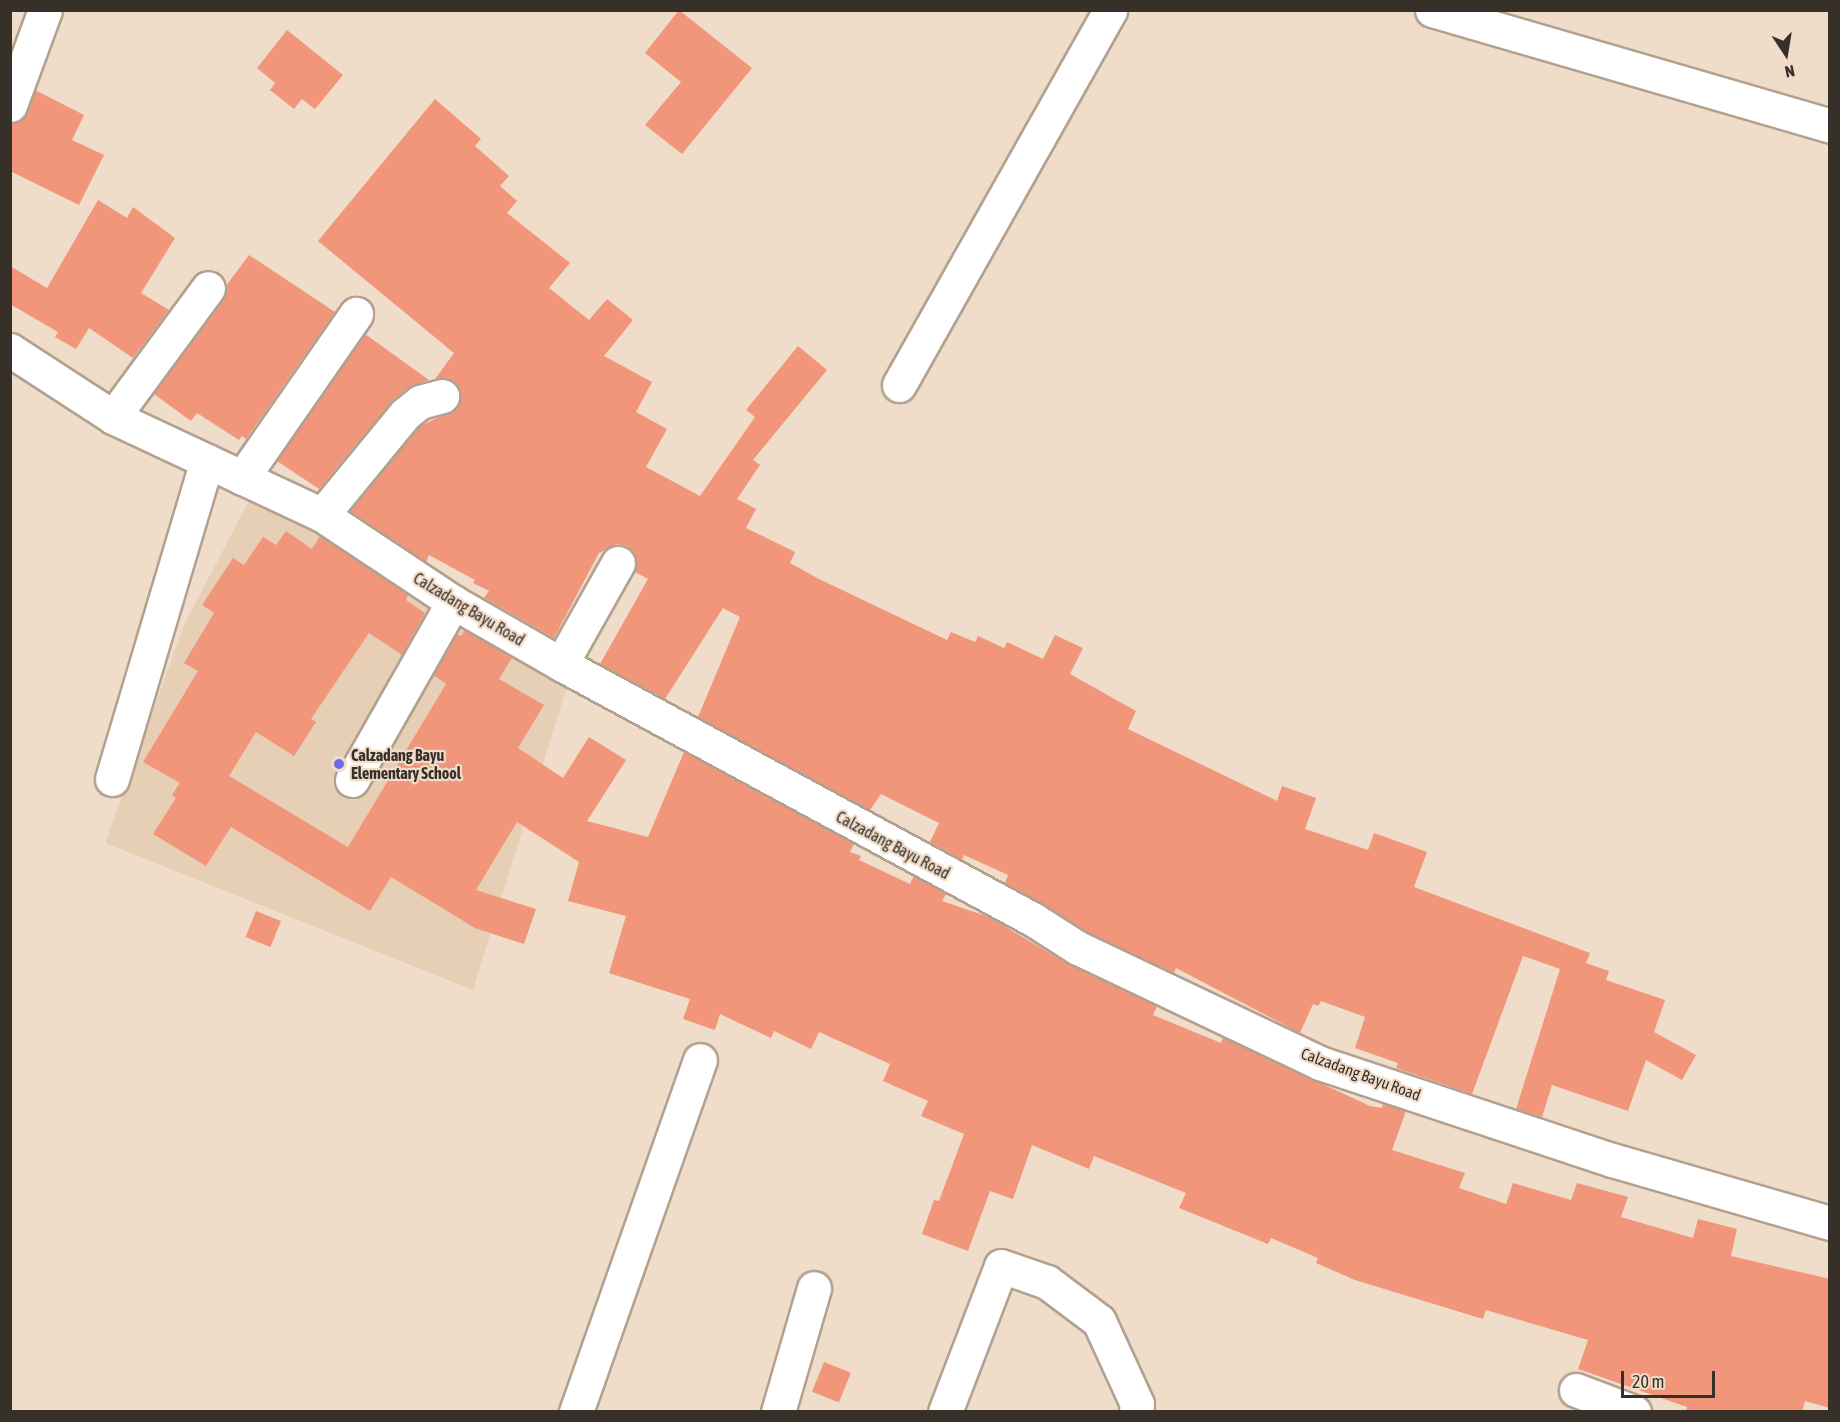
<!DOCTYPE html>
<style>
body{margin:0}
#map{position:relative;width:1840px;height:1422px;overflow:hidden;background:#efdcc9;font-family:"Asap Condensed",sans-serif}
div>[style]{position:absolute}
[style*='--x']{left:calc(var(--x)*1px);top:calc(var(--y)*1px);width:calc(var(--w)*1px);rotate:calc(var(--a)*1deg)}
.built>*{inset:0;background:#e7cfb6}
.building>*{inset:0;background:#f1967b;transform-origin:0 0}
.roads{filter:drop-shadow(2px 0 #b3a190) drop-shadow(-2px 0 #b3a190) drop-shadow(0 2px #b3a190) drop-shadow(0 -2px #b3a190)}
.minor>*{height:33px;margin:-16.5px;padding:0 16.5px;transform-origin:16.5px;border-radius:16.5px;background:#fff}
.dots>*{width:16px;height:16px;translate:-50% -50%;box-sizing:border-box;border:3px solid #efdcc9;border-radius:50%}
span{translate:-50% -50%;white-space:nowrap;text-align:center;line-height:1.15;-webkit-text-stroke:4.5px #efdcc9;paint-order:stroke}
.street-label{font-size:16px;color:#373029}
.poi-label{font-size:16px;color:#373029;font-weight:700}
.left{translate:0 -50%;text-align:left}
.frame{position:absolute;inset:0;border:12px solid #373029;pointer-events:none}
.north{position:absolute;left:1756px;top:24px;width:60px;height:60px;-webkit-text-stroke:4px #efdcc9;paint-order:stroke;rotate:168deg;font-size:16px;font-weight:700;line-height:24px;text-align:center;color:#373029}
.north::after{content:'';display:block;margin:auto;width:21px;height:27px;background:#373029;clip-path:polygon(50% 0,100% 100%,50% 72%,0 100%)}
.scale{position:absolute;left:1621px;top:1371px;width:94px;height:27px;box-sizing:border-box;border:3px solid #373029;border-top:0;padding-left:8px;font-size:18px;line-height:21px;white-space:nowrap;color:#373029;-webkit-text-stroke:4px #efdcc9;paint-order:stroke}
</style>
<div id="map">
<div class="built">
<div style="clip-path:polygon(250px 499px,362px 558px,567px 686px,473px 990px,105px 843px,185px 623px)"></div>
</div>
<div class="building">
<div style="clip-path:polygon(679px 10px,752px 68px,682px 154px,645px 125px,681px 82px,645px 53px)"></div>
<div style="clip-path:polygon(287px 30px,343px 75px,315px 109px,302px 99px,294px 109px,270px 90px,275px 83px,257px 68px)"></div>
<div style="clip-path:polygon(35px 90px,84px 115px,72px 140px,104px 155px,79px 205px,10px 171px,10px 123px,22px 119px)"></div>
<div style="clip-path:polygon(435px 99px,481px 139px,475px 146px,509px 176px,500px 186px,517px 201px,507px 213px,570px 263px,549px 288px,589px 320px,607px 299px,633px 320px,604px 356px,652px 382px,636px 412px,667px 429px,646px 467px,700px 496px,755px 417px,746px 410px,798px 346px,827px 370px,753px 460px,760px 465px,737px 499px,756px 509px,746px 528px,795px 552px,790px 563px,819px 579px,947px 640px,951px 632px,975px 642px,978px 636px,1004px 648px,1007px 642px,1043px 659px,1055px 635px,1083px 648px,1070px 674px,1136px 711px,1128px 729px,1277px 801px,1282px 786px,1316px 798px,1305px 829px,1368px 850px,1374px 833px,1427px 852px,1414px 887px,1590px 953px,1586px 963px,1609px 971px,1606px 980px,1665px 1000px,1654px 1032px,1696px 1055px,1682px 1080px,1646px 1060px,1628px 1111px,1552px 1085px,1542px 1117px,1516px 1109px,1560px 969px,1523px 956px,1472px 1094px,1396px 1068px,1398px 1063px,1355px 1048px,1365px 1017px,1321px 1001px,1318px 1006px,1313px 1004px,1300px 1033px,1176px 968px,1174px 973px,1087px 932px,1005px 883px,1008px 875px,964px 855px,962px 860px,930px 842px,939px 823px,881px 794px,870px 810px,698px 717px,740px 617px,723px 608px,665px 699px,600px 664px,648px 579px,635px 572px,634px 554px,627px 546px,617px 544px,599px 553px,554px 638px,484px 598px,489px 591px,473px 583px,475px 580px,429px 555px,426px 562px,350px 511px,418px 427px,456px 409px,460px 392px,447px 378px,435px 379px,454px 353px,318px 241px)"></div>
<div style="clip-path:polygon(98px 200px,127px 218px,133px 207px,175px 238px,141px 293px,169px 310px,133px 358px,89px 328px,76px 349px,55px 337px,58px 332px,10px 304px,10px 266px,47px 288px)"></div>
<div style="clip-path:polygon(249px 255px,335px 312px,246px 439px,242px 436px,239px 440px,197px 413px,191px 421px,154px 394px,223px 299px,226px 286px)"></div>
<div style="clip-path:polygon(365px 334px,429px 380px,409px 387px,393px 400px,319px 489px,277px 461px)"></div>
<div style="clip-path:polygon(286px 531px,312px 549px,320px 536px,408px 595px,406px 600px,425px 613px,402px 655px,369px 633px,311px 719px,316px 722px,294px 756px,256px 732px,229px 776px,348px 847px,446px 684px,433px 675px,457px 634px,461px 636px,465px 630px,512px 658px,499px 679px,544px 705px,518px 748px,563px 778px,589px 737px,626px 760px,587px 821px,648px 837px,684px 752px,854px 844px,850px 852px,861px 856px,859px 860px,910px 884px,914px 876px,946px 894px,942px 901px,989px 917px,1070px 965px,1157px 1006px,1153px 1015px,1221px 1043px,1223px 1038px,1370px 1106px,1382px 1108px,1383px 1104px,1406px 1111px,1392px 1150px,1465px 1173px,1459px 1188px,1506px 1204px,1513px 1183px,1571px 1200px,1577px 1183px,1628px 1197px,1621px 1217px,1693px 1238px,1698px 1219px,1737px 1229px,1731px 1256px,1830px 1279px,1830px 1408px,1805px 1401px,1802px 1412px,1686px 1412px,1687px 1407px,1578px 1369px,1588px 1340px,1486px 1310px,1483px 1319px,1355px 1280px,1316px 1263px,1318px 1258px,1271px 1238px,1268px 1244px,1179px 1208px,1186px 1193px,1094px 1156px,1089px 1169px,1032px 1145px,1013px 1199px,990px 1191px,968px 1251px,922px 1234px,934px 1200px,939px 1201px,964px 1134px,921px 1116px,928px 1101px,883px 1081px,890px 1064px,819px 1032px,811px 1049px,774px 1031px,771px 1038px,720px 1014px,715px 1030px,683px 1019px,690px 999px,609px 973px,626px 916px,568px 901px,579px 862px,517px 822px,476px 890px,536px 909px,524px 944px,475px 928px,391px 877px,370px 911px,231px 827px,206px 866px,153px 834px,176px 798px,172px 795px,180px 783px,143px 762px,198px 671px,184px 663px,214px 613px,202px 605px,233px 558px,244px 565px,263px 537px,276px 545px)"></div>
<div style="left:256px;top:911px;width:27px;height:28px;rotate:22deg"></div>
<div style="left:824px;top:1362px;width:29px;height:32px;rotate:22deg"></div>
</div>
<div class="roads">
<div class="minor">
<div style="--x:1432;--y:10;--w:415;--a:16.2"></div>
<div style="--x:10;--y:105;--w:101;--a:-69.8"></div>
<div style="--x:10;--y:350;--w:123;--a:33"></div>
<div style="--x:113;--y:417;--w:231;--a:25.1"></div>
<div style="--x:322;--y:515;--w:157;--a:33.6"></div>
<div style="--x:453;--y:602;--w:125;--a:29.9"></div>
<div style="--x:561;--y:664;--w:538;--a:28.42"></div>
<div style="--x:1034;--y:920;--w:52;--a:32.5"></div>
<div style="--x:1078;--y:948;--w:268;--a:25.4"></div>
<div style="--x:1320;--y:1063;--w:308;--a:18.4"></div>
<div style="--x:1612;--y:1160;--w:227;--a:16.1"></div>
<div style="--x:899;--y:385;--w:430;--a:-60.6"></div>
<div style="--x:113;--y:417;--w:160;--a:-53.6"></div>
<div style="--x:242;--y:478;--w:200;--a:-55.2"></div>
<div style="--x:322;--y:515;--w:131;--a:-50.6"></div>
<div style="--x:405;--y:414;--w:19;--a:-39"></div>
<div style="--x:420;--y:402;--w:23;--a:-15"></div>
<div style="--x:561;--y:664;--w:116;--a:-60.6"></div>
<div style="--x:112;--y:779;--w:332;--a:-73.4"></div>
<div style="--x:352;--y:780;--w:205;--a:-60.4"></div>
<div style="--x:1576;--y:1390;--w:62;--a:20.8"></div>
<div style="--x:576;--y:1412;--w:373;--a:-70.6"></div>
<div style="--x:778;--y:1412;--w:129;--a:-73.8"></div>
<div style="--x:945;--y:1412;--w:156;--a:-69"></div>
<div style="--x:1001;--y:1266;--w:49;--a:19.2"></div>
<div style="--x:1047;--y:1282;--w:65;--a:36.9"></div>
<div style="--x:1099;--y:1321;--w:91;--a:65.4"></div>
<div style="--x:1137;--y:1404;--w:8;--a:97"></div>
</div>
</div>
<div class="dots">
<div style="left:339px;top:764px;background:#6a6ce6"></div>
</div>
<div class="street-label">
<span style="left:469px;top:609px;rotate:31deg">Calzadang Bayu Road</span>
<span style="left:893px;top:845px;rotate:28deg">Calzadang Bayu Road</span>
<span style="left:1361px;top:1074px;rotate:20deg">Calzadang Bayu Road</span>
</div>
<div class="poi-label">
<span class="left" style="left:351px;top:764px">Calzadang Bayu<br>Elementary School</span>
</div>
<div class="frame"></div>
<div class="north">N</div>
<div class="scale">20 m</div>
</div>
